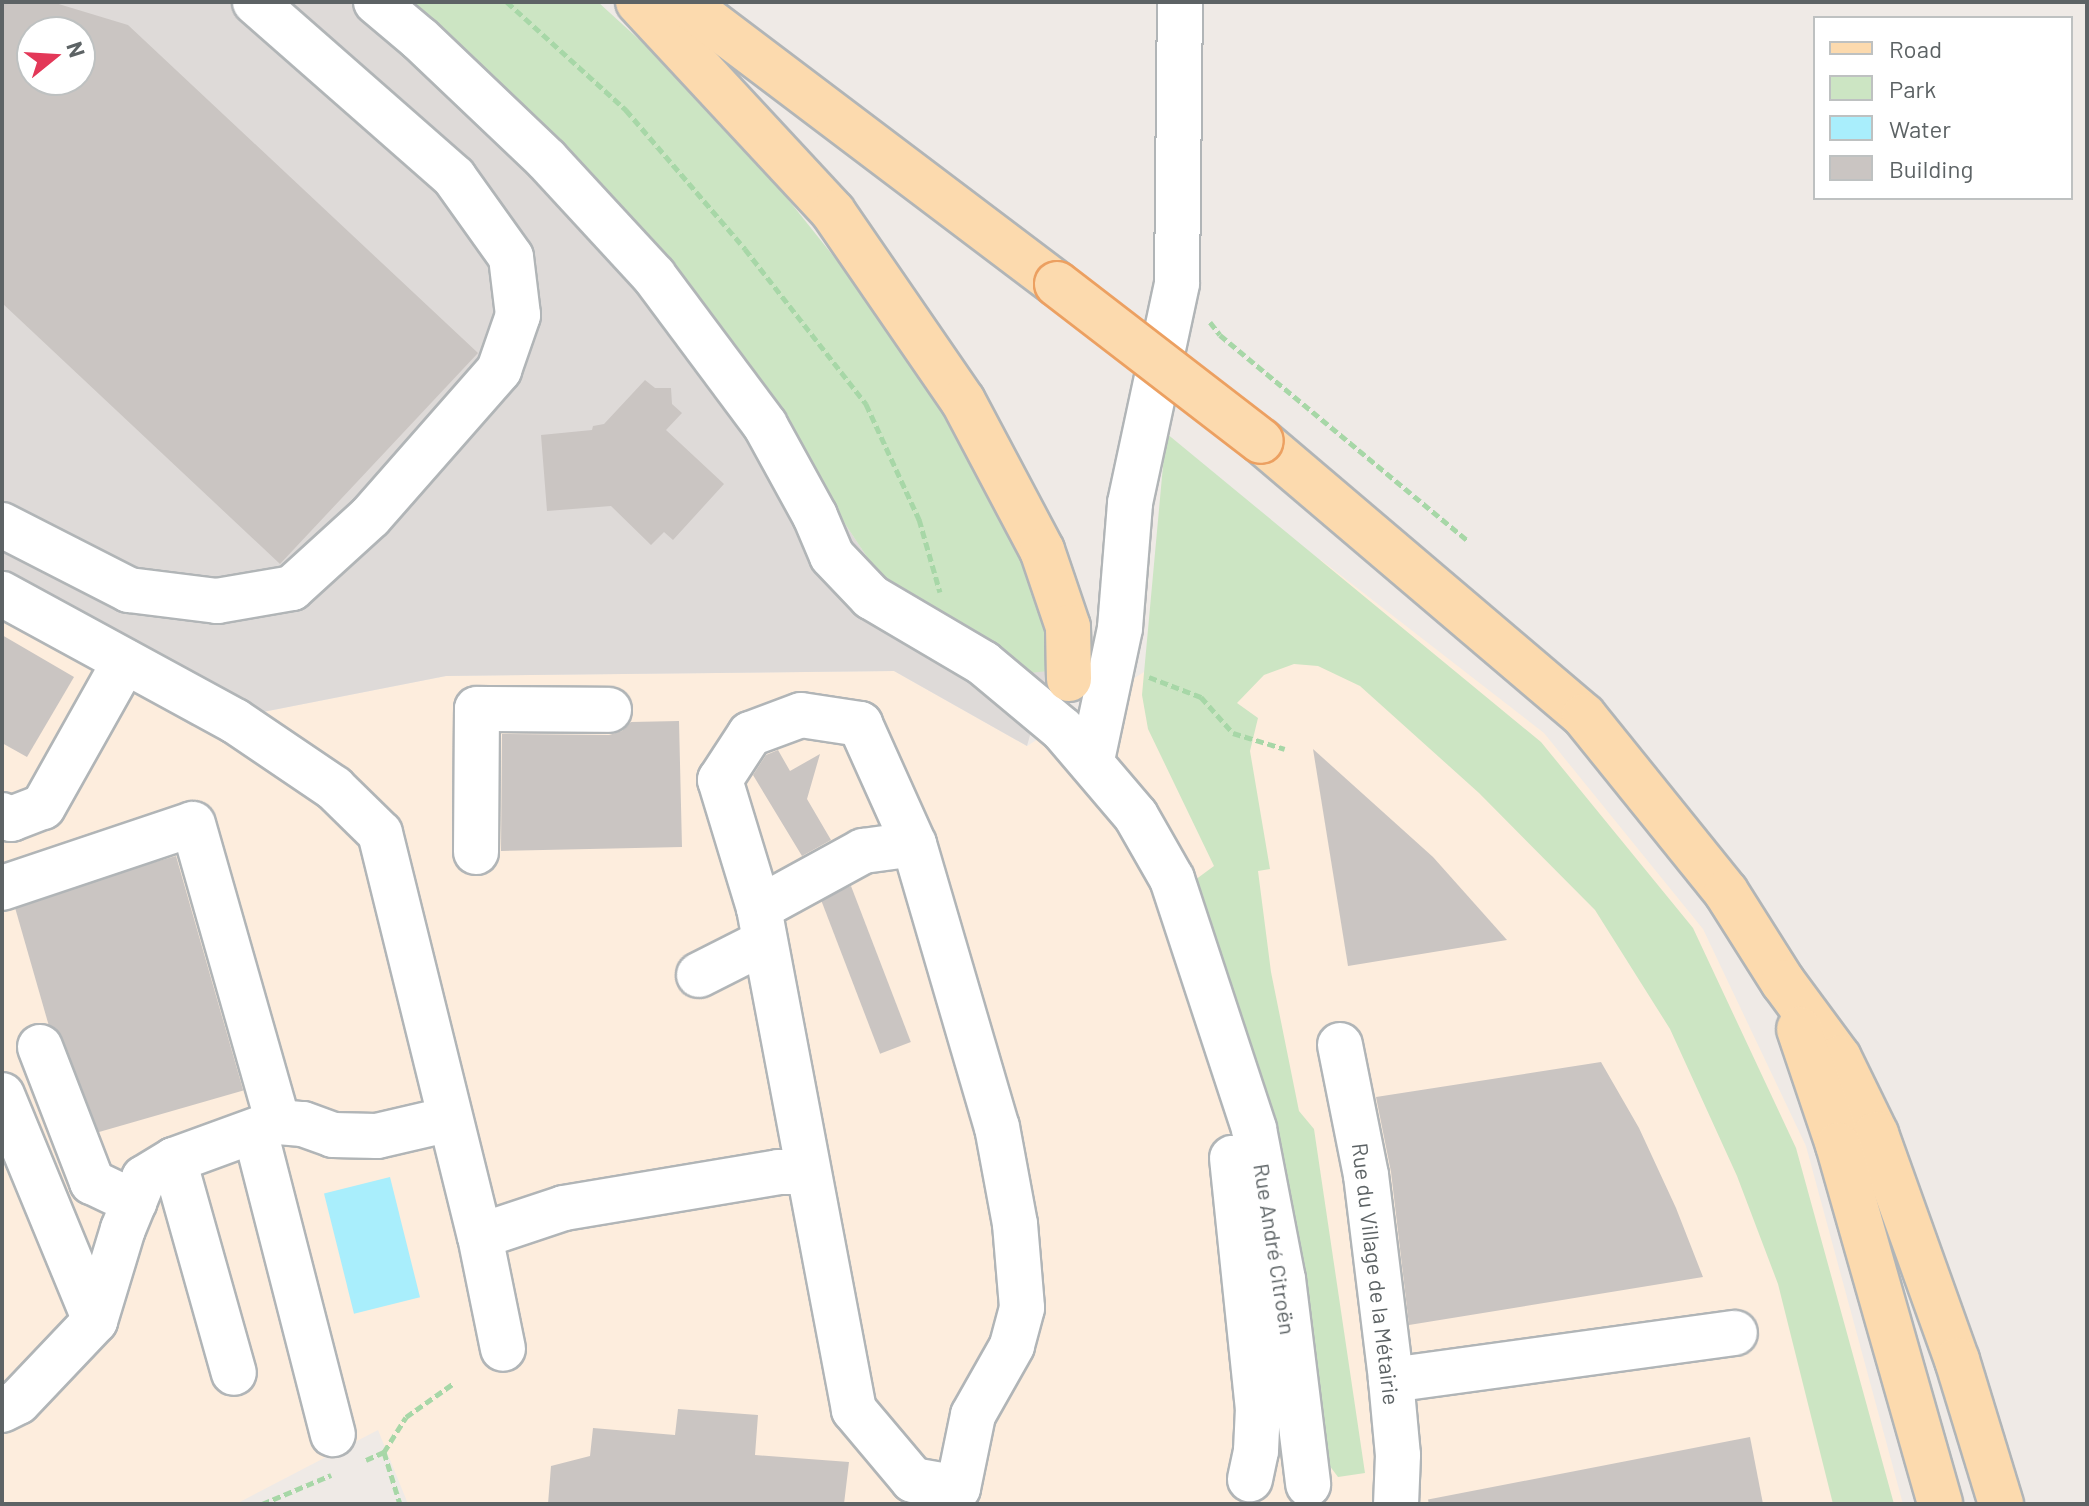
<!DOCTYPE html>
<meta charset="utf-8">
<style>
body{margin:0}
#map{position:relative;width:2089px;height:1506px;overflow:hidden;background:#efeae6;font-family:Barlow,sans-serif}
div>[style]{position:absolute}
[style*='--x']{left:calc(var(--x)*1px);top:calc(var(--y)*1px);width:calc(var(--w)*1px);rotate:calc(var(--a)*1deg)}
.commercial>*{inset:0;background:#fdeddd}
.industrial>*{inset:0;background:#dedad8}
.green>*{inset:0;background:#cce5c3}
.water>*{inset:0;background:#a9eefc;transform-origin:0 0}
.building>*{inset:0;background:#cac5c2;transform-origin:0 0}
.path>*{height:5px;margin-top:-2.5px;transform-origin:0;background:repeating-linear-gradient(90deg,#a7d7a7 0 8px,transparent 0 12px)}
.roads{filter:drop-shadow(2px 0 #b1b5b7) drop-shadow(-2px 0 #b1b5b7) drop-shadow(0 2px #b1b5b7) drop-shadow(0 -2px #b1b5b7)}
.minor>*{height:44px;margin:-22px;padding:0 22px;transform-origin:22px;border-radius:22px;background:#fff}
.major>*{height:44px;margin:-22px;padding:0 22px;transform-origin:22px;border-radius:22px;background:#fcdaae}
.bridges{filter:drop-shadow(2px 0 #eca061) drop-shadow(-2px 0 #eca061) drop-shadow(0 2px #eca061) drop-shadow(0 -2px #eca061)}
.major-bridge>*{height:44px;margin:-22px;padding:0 22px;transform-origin:22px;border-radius:22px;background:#fcdaae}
span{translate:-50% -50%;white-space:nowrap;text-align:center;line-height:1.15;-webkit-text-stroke:8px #fff;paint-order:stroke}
.street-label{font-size:22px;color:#5d6365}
.frame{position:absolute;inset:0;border:4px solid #5d6365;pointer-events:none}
.legend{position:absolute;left:1813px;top:16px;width:260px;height:184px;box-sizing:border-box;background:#fff;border:2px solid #bec1c1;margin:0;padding:10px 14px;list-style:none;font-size:24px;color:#5d6365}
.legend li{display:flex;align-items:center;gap:16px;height:40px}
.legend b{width:40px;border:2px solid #bec1c1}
.north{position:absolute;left:16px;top:16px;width:80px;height:80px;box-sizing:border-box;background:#fff;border:2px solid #bec1c1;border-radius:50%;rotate:72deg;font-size:22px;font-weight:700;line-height:32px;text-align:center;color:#5d6365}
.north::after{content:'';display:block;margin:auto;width:28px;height:36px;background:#e33858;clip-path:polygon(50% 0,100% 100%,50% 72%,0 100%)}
</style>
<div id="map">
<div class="commercial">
<div style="clip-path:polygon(1321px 560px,1544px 733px,1703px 929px,1806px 1146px,1903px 1504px,408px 1504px,378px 1430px,236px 1504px,2px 1504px,2px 614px,192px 726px,446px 676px,894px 671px,1027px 746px)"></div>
</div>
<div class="industrial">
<div style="clip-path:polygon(evenodd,2px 2px,401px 2px,710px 321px,887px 587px,1048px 671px,1027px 746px,894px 671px,446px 676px,192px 726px,2px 614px,2px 2px,32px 32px,80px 32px,80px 80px,32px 80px,32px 32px)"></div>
</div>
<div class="green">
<div style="clip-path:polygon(401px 2px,598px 2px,656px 55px,767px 173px,898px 337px,976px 466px,1029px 573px,1050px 638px,1048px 671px,1030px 673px,999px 650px,887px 587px,710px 321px)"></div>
<div style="clip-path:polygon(1166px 433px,1541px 742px,1693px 928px,1796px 1148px,1894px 1504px,1833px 1504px,1778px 1284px,1737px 1176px,1670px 1029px,1595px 910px,1479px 793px,1360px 686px,1318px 666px,1294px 664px,1264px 675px,1237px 703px,1258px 718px,1250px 751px,1270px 869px,1258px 871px,1271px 972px,1299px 1111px,1314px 1129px,1365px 1473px,1338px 1477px,1317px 1449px,1195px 880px,1214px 866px,1148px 729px,1142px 695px)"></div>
</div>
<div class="water">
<div style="left:390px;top:1177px;width:124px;height:68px;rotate:76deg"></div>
</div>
<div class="building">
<div style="clip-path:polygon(evenodd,2px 2px,52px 2px,128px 25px,478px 353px,280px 564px,2px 303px,2px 2px,32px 32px,80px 32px,80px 80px,32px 80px,32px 32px)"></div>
<div style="clip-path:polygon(645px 380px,655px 388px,671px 388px,672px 404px,682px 413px,666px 430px,724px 484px,673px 540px,664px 532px,651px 545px,611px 506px,547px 511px,541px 435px,592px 430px,593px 426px,604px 424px)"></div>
<div style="clip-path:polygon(2px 635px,74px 677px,27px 757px,2px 743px)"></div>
<div style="clip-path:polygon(679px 721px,682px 847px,501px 851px,502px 734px,609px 735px,622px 731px,631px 722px)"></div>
<div style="clip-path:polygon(1313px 749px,1433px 857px,1507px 940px,1348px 966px)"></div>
<div style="clip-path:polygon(778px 750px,790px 771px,820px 754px,807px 799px,831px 840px,802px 856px,753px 775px,766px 755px)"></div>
<div style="left:176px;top:856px;width:244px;height:169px;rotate:74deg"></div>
<div style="left:851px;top:886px;width:167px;height:33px;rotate:69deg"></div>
<div style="clip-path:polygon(1601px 1062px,1639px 1128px,1676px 1208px,1703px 1277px,1409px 1325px,1391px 1172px,1376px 1097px)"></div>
<div style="clip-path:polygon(678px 1409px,758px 1415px,755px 1455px,849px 1462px,844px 1504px,548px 1504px,551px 1466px,590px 1456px,593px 1428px,675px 1435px)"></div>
<div style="left:1750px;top:1437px;width:68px;height:328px;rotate:79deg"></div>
</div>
<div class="path">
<div style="--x:507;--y:2;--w:161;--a:42.2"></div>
<div style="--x:626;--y:110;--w:183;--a:49.4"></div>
<div style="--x:745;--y:249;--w:197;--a:52"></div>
<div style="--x:866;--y:404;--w:127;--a:65.3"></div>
<div style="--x:919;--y:519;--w:76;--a:74"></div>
<div style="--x:1210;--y:322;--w:16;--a:52"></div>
<div style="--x:1220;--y:335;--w:322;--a:39.7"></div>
<div style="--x:1149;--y:677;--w:56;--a:21"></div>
<div style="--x:1201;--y:697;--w:48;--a:48.4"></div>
<div style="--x:1233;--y:733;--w:54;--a:17.1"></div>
<div style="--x:384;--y:1452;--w:41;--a:-57.8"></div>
<div style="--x:406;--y:1417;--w:59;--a:-35.3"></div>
<div style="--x:366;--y:1460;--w:20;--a:-24"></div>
<div style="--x:384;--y:1452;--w:54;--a:72.9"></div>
<div style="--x:262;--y:1504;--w:75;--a:-22.8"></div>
</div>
<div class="roads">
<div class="minor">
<div style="--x:376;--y:2;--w:57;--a:40.1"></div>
<div style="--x:420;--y:39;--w:175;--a:43.6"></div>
<div style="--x:547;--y:160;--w:158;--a:47.3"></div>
<div style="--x:654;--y:276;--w:186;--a:53.3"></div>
<div style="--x:765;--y:425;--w:104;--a:61.2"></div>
<div style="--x:815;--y:516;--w:43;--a:67"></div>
<div style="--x:832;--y:556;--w:57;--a:46.4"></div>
<div style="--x:871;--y:597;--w:130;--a:30.5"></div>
<div style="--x:983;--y:663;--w:103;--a:39.9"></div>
<div style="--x:1062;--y:729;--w:114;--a:49.6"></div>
<div style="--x:1136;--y:816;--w:73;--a:60.3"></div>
<div style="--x:1172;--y:879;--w:263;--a:71.8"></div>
<div style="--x:1254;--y:1129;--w:153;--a:79.1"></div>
<div style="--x:1283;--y:1279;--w:207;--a:83"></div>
<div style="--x:2;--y:525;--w:143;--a:27.1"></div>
<div style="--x:129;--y:590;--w:89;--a:7.1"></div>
<div style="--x:217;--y:601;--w:76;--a:-9.8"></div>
<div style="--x:292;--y:588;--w:105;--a:-42.3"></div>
<div style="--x:370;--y:517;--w:196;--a:-48.7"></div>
<div style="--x:499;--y:370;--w:58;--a:-70.9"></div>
<div style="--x:518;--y:315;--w:58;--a:-96.9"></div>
<div style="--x:511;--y:257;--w:98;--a:-125.5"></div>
<div style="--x:454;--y:177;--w:265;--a:-138.7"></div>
<div style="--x:2;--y:594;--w:265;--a:28.6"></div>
<div style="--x:235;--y:721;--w:120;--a:34.1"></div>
<div style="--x:334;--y:788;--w:64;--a:44.4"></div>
<div style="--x:380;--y:833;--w:415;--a:76.1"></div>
<div style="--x:480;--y:1236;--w:115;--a:78.5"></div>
<div style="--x:1092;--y:760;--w:135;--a:-78"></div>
<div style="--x:1120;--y:628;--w:125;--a:-85.4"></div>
<div style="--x:1130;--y:503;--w:225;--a:-77.9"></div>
<div style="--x:1177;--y:283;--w:281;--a:-89.4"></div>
<div style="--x:2;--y:815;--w:10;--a:24"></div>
<div style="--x:11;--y:819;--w:34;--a:-21"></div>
<div style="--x:43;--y:807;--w:167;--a:-60.7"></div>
<div style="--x:914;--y:844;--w:295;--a:73.7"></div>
<div style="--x:997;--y:1127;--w:99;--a:79.5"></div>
<div style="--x:1015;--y:1224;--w:84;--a:85.2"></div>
<div style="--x:1022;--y:1308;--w:39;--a:105"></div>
<div style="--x:1012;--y:1346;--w:79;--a:119.5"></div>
<div style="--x:973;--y:1415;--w:75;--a:101.6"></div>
<div style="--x:958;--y:1488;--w:46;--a:-169.9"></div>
<div style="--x:913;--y:1480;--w:92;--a:-130.1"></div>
<div style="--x:854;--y:1410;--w:511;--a:-100.72"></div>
<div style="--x:759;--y:908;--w:119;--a:-28.7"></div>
<div style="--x:863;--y:851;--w:51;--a:-7.8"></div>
<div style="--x:476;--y:852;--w:143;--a:-89.6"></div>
<div style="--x:477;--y:709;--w:132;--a:0.4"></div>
<div style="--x:2;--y:888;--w:201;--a:-18.5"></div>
<div style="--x:193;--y:824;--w:310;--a:74.1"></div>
<div style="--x:759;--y:908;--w:134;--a:-106.9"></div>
<div style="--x:720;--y:780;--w:55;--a:-56.9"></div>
<div style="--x:750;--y:734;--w:54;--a:-20.4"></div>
<div style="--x:801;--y:715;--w:60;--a:8.7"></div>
<div style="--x:860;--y:724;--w:132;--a:65.8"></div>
<div style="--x:699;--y:975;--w:73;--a:-26.9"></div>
<div style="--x:1340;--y:1045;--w:133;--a:78.7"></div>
<div style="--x:1366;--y:1175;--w:207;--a:83"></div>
<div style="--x:1391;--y:1380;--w:75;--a:84.7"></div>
<div style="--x:1398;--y:1455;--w:49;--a:92.3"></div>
<div style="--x:40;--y:1047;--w:145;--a:68.9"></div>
<div style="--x:92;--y:1182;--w:47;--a:25.5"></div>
<div style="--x:2;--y:1095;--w:244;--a:67.6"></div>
<div style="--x:255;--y:1131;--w:313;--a:75.6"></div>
<div style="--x:1232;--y:1158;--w:251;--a:84.1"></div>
<div style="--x:1258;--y:1408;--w:43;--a:92.7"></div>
<div style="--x:1256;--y:1451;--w:29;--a:102"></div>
<div style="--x:174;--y:1160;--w:221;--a:74.3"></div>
<div style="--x:480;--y:1236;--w:89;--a:-18.4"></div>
<div style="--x:564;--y:1208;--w:217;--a:-9.5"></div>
<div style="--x:778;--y:1172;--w:30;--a:0"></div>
<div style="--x:1391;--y:1380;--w:347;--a:-7.8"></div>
<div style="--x:2;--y:1410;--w:18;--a:-27"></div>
<div style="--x:18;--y:1402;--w:112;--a:-46.5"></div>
<div style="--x:95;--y:1321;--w:96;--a:-73.1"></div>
<div style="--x:123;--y:1229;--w:55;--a:-67.6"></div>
<div style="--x:144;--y:1178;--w:35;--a:-31"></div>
<div style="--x:174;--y:1160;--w:111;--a:-20.1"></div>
<div style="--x:278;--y:1122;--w:25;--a:5"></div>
<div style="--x:303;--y:1124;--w:32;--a:20"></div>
<div style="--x:333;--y:1135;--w:44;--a:1.3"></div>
<div style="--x:377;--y:1136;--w:75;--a:-13.1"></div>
</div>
<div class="major">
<div style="--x:638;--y:2;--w:287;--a:47.1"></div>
<div style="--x:833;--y:212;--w:229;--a:55.5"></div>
<div style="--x:963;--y:401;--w:169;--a:62.1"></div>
<div style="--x:1042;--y:550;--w:81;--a:71.3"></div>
<div style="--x:1068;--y:627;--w:52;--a:88.9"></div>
<div style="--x:684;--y:2;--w:468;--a:37.1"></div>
<div style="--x:1261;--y:441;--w:424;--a:40.4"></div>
<div style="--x:1584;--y:716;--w:226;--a:51.1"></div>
<div style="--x:1726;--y:892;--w:107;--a:57.7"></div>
<div style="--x:1783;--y:982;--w:94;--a:53.6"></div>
<div style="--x:1839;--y:1058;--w:85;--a:64"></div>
<div style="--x:1876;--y:1134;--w:240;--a:70.3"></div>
<div style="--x:1957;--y:1360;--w:151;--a:73"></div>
<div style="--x:1799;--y:1029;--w:122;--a:71.4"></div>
<div style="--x:1838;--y:1145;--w:373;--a:74.1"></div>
</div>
</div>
<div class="bridges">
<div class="major-bridge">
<div style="--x:1057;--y:284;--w:257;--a:37.6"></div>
</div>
</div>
<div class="street-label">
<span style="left:1275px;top:1249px;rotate:81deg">Rue André Citroën</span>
<span style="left:1376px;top:1274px;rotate:83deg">Rue du Village de la Métairie</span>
</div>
<div class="frame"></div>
<ul class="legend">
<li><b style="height:10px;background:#fcdaae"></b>Road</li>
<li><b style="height:22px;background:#cce5c3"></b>Park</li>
<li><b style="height:22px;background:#a9eefc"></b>Water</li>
<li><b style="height:22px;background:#cac5c2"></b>Building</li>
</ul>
<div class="north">N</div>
</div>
